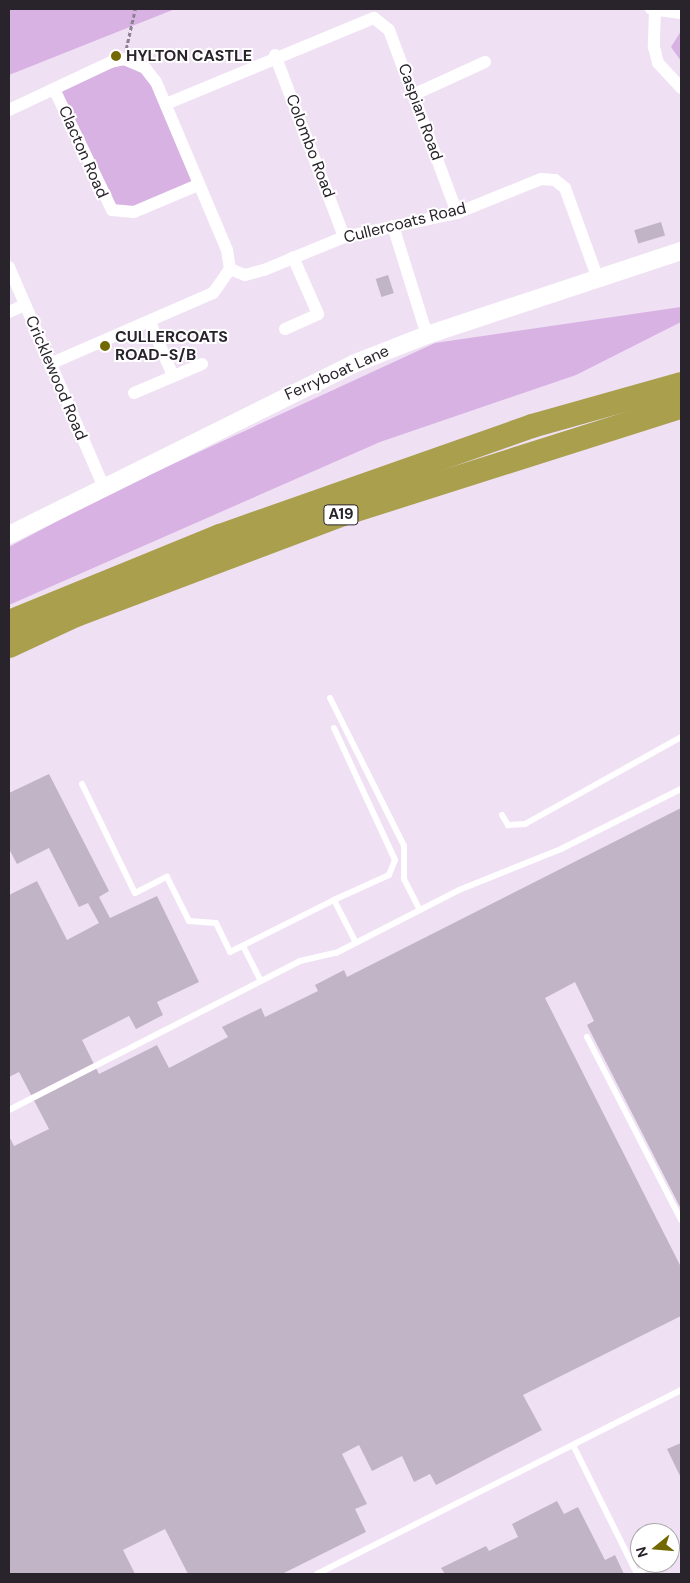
<!DOCTYPE html>
<style>
body{margin:0}
#map{position:relative;width:690px;height:1583px;overflow:hidden;background:#efe0f4;font-family:"DM Sans",sans-serif}
div>[style]{position:absolute}
[style*='--x']{left:calc(var(--x)*1px);top:calc(var(--y)*1px);width:calc(var(--w)*1px);rotate:calc(var(--a)*1deg)}
.green>*{inset:0;background:#d7b2e3}
.building>*{inset:0;background:#c2b4c7;transform-origin:0 0}
.path>*{height:2.5px;margin-top:-1.25px;transform-origin:0;background:repeating-linear-gradient(90deg,#8d8290 0 4px,transparent 0 6.5px)}
.lane>*{height:6px;margin:-3px;padding:0 3px;transform-origin:3px;border-radius:3px;background:#fff}
.street>*{height:12px;margin:-6px;padding:0 6px;transform-origin:6px;border-radius:6px;background:#fff}
.secondary>*{height:18px;margin:-9px;padding:0 9px;transform-origin:9px;border-radius:9px;background:#fff}
.highway>*{height:24px;margin:-12px;padding:0 12px;transform-origin:12px;border-radius:12px;background:#a99f4d}
.dots>*{width:14px;height:14px;translate:-50% -50%;box-sizing:border-box;border:2px solid #fff;border-radius:50%}
span{translate:-50% -50%;white-space:nowrap;text-align:center;line-height:1.15;-webkit-text-stroke:4px #fff;paint-order:stroke}
.shield-label span{padding:1px 4px;background:#fff;border:1px solid;border-radius:4px;-webkit-text-stroke-width:0}
.shield-label{font-size:15px;color:#29232b;font-weight:700}
.poi-label{font-size:16px;color:#29232b;font-weight:700}
.left{translate:0 -50%;text-align:left}
.street-label{font-size:16px;color:#29232b}
.frame{position:absolute;inset:0;border:10px solid #29232b;pointer-events:none}
.north{position:absolute;left:630px;top:1523px;width:50px;height:50px;box-sizing:border-box;background:#fff;border:1px solid #a9a7aa;border-radius:50%;rotate:253deg;font-size:14px;font-weight:700;line-height:20px;text-align:center;color:#29232b}
.north::after{content:'';display:block;margin:auto;width:18px;height:22px;background:#736800;clip-path:polygon(50% 0,100% 100%,50% 72%,0 100%)}
</style>
<div id="map">
<div class="green">
<div style="clip-path:polygon(9px 9px,175px 9px,9px 75px)"></div>
<div style="clip-path:polygon(681px 31px,681px 61px,671px 47px)"></div>
<div style="clip-path:polygon(111px 62px,145px 68px,198px 185px,119px 213px,55px 91px)"></div>
<div style="clip-path:polygon(681px 307px,681px 322px,576px 375px,380px 442px,9px 605px,9px 547px,108px 494px,435px 343px)"></div>
</div>
<div class="building">
<div style="left:661px;top:222px;width:14px;height:28px;rotate:73deg"></div>
<div style="left:388px;top:275px;width:19px;height:13px;rotate:72deg"></div>
<div style="clip-path:polygon(49px 774px,109px 891px,99px 897px,110px 918px,157px 896px,199px 982px,157px 1002px,163px 1015px,136px 1029px,129px 1016px,82px 1040px,99px 1074px,157px 1045px,169px 1068px,228px 1037px,222px 1027px,261px 1008px,265px 1017px,318px 991px,315px 985px,344px 970px,347px 977px,681px 808px,681px 1209px,587px 1025px,594px 1021px,575px 982px,545px 998px,681px 1267px,681px 1316px,523px 1395px,542px 1430px,436px 1485px,430px 1474px,414px 1482px,402px 1456px,372px 1471px,359px 1445px,342px 1454px,367px 1504px,355px 1509px,366px 1532px,282px 1574px,188px 1574px,165px 1529px,123px 1550px,135px 1574px,9px 1574px,9px 1136px,14px 1146px,49px 1129px,19px 1072px,9px 1077px,9px 895px,37px 881px,67px 940px,99px 923px,88px 903px,79px 907px,49px 848px,17px 864px,9px 849px,9px 793px)"></div>
<div style="clip-path:polygon(681px 1443px,681px 1478px,667px 1449px)"></div>
<div style="clip-path:polygon(557px 1501px,564px 1514px,578px 1507px,605px 1560px,615px 1555px,624px 1574px,445px 1574px,441px 1568px,486px 1546px,489px 1551px,518px 1537px,512px 1524px)"></div>
</div>
<div class="path">
<div style="--x:126;--y:49;--w:41;--a:-77.3"></div>
</div>
<div class="lane">
<div style="--x:330;--y:698;--w:165;--a:63.4"></div>
<div style="--x:404;--y:846;--w:33;--a:90"></div>
<div style="--x:404;--y:879;--w:35;--a:63"></div>
<div style="--x:334;--y:728;--w:145;--a:65.2"></div>
<div style="--x:395;--y:860;--w:16;--a:112"></div>
<div style="--x:389;--y:875;--w:60;--a:155.6"></div>
<div style="--x:82;--y:784;--w:121;--a:64.1"></div>
<div style="--x:135;--y:893;--w:36;--a:-27"></div>
<div style="--x:167;--y:877;--w:49;--a:63.4"></div>
<div style="--x:189;--y:921;--w:27;--a:4"></div>
<div style="--x:216;--y:923;--w:32;--a:64"></div>
<div style="--x:230;--y:952;--w:116;--a:-26.6"></div>
<div style="--x:334;--y:900;--w:48;--a:62.9"></div>
<div style="--x:502;--y:815;--w:12;--a:59"></div>
<div style="--x:508;--y:825;--w:17;--a:-3"></div>
<div style="--x:525;--y:824;--w:179;--a:-29.1"></div>
<div style="--x:243;--y:946;--w:39;--a:63"></div>
<div style="--x:587;--y:1037;--w:206;--a:62.8"></div>
<div style="--x:9;--y:1110;--w:327;--a:-27.1"></div>
<div style="--x:300;--y:961;--w:37;--a:-13"></div>
<div style="--x:336;--y:953;--w:138;--a:-27.1"></div>
<div style="--x:459;--y:890;--w:110;--a:-21.9"></div>
<div style="--x:561;--y:849;--w:134;--a:-26.6"></div>
<div style="--x:574;--y:1447;--w:142;--a:63.6"></div>
<div style="--x:670;--y:1556;--w:12;--a:-24"></div>
<div style="--x:637;--y:1573;--w:21;--a:-28"></div>
<div style="--x:317;--y:1574;--w:408;--a:-26.8"></div>
</div>
<div class="street">
<div style="--x:651;--y:9;--w:30;--a:8"></div>
<div style="--x:655;--y:11;--w:36;--a:92"></div>
<div style="--x:654;--y:47;--w:16;--a:76"></div>
<div style="--x:658;--y:63;--w:34;--a:47"></div>
<div style="--x:275;--y:55;--w:195;--a:69.2"></div>
<div style="--x:55;--y:91;--w:132;--a:64.4"></div>
<div style="--x:112;--y:210;--w:22;--a:5"></div>
<div style="--x:134;--y:212;--w:69;--a:-22.9"></div>
<div style="--x:415;--y:94;--w:77;--a:-24.6"></div>
<div style="--x:166;--y:104;--w:225;--a:-22.5"></div>
<div style="--x:374;--y:18;--w:19;--a:39"></div>
<div style="--x:389;--y:30;--w:195;--a:69.6"></div>
<div style="--x:9;--y:110;--w:113;--a:-25.2"></div>
<div style="--x:111;--y:62;--w:13;--a:-13"></div>
<div style="--x:124;--y:59;--w:23;--a:23"></div>
<div style="--x:145;--y:68;--w:18;--a:52"></div>
<div style="--x:156;--y:82;--w:182;--a:67.1"></div>
<div style="--x:227;--y:250;--w:19;--a:81"></div>
<div style="--x:230;--y:269;--w:29;--a:125"></div>
<div style="--x:213;--y:293;--w:178;--a:156.5"></div>
<div style="--x:393;--y:226;--w:114;--a:72.7"></div>
<div style="--x:9;--y:267;--w:241;--a:66.7"></div>
<div style="--x:230;--y:269;--w:16;--a:22"></div>
<div style="--x:245;--y:275;--w:20;--a:-15"></div>
<div style="--x:264;--y:270;--w:87;--a:-22.4"></div>
<div style="--x:344;--y:237;--w:116;--a:-12"></div>
<div style="--x:457;--y:213;--w:91;--a:-22"></div>
<div style="--x:541;--y:179;--w:14;--a:4"></div>
<div style="--x:555;--y:180;--w:13;--a:39"></div>
<div style="--x:565;--y:188;--w:97;--a:70.1"></div>
<div style="--x:9;--y:312;--w:17;--a:-24"></div>
<div style="--x:150;--y:322;--w:59;--a:66.9"></div>
<div style="--x:285;--y:329;--w:36;--a:-24"></div>
<div style="--x:318;--y:314;--w:62;--a:-113.7"></div>
<div style="--x:134;--y:393;--w:74;--a:-23.1"></div>
</div>
<div class="secondary">
<div style="--x:9;--y:535;--w:384;--a:-26.4"></div>
<div style="--x:353;--y:364;--w:79;--a:-21.4"></div>
<div style="--x:427;--y:335;--w:268;--a:-18.3"></div>
</div>
<div class="highway">
<div style="--x:9;--y:622;--w:228;--a:-22.2"></div>
<div style="--x:220;--y:536;--w:331;--a:-19.4"></div>
<div style="--x:532;--y:426;--w:155;--a:-15.7"></div>
<div style="--x:9;--y:646;--w:74;--a:-24.8"></div>
<div style="--x:76;--y:615;--w:285;--a:-20.7"></div>
<div style="--x:343;--y:514;--w:355;--a:-17.6"></div>
</div>
<div class="dots">
<div style="left:116px;top:56px;background:#736800"></div>
<div style="left:105px;top:346px;background:#736800"></div>
</div>
<div class="shield-label">
<span style="left:341px;top:515px">A19</span>
</div>
<div class="poi-label">
<span class="left" style="left:126px;top:56px">HYLTON CASTLE</span>
<span class="left" style="left:115px;top:346px">CULLERCOATS<br>ROAD-S/B</span>
</div>
<div class="street-label">
<span style="left:420px;top:112px;rotate:70deg">Caspian Road</span>
<span style="left:310px;top:146px;rotate:69deg">Colombo Road</span>
<span style="left:83px;top:152px;rotate:66deg">Clacton Road</span>
<span style="left:405px;top:223px;rotate:-14deg">Cullercoats Road</span>
<span style="left:337px;top:373px;rotate:-24deg">Ferryboat Lane</span>
<span style="left:56px;top:378px;rotate:67deg">Cricklewood Road</span>
</div>
<div class="frame"></div>
<div class="north">N</div>
</div>
